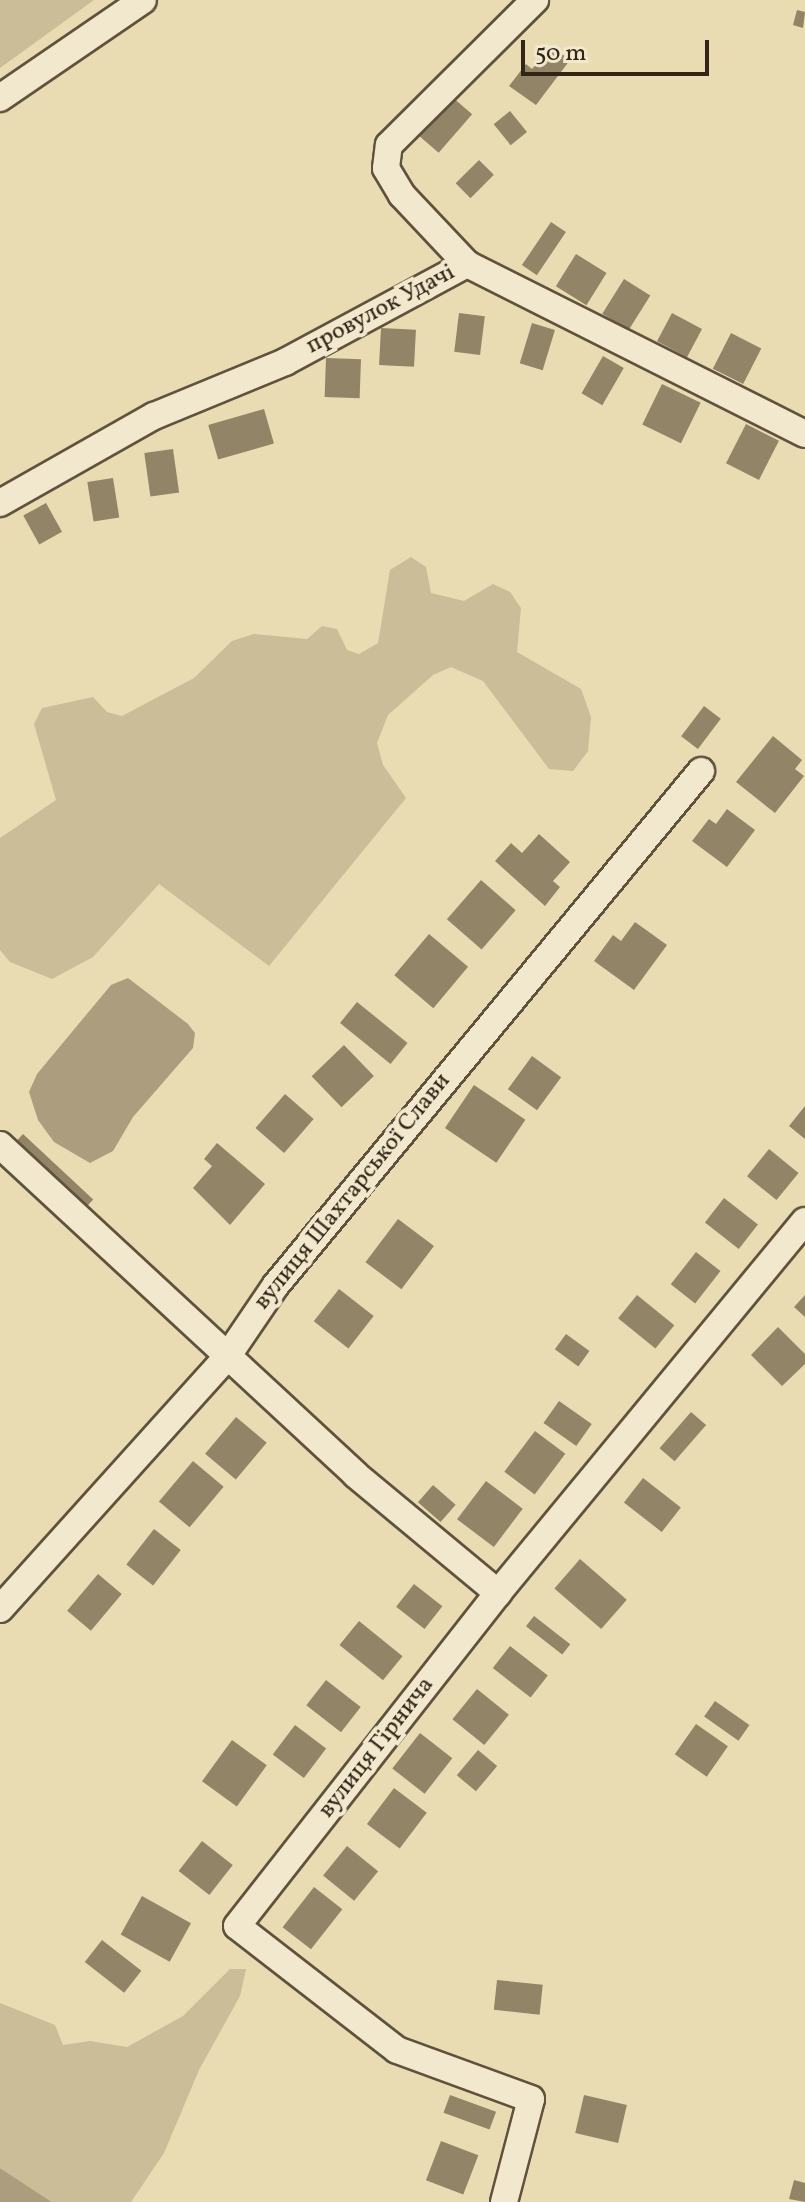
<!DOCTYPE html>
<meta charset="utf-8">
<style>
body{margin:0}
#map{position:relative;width:805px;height:2202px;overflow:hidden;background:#e9dcb2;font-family:Vollkorn,serif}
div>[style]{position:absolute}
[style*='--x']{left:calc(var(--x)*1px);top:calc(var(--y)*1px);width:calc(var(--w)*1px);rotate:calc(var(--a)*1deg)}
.green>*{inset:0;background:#cabd97}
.water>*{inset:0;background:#ab9d7d}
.building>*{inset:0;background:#918467;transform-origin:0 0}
.roads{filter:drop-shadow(2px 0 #60523d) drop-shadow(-2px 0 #60523d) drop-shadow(0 2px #60523d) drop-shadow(0 -2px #60523d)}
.minor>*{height:26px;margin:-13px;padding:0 13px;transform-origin:13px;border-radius:13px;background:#f1e8cd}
span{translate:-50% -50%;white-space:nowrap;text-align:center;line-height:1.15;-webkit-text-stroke:8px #f1e8cd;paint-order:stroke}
.street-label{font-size:24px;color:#322416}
.scale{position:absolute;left:521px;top:40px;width:188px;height:36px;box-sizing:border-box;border:4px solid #322416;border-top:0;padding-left:10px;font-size:24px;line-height:28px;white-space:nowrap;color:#322416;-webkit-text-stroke:6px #f1e8cd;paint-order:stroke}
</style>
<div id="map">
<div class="green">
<div style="clip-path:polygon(0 0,94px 0,0 68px)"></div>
<div style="clip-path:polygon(411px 557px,426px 567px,431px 593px,464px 601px,493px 584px,510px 592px,521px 608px,517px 652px,581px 689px,591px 717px,588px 751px,573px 771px,549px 769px,483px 681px,451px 667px,433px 675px,388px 715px,377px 743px,383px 765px,406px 798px,269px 966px,159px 884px,93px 957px,52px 979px,10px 962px,0 950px,0 838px,56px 800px,34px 724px,42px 708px,93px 697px,107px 712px,122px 716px,194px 678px,232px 641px,254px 634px,307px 639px,322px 626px,337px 629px,347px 650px,359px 654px,378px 643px,390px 570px)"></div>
<div style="clip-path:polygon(230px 1969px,246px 1969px,240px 1996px,199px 2070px,164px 2153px,131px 2202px,51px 2202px,0 2168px,0 2003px,55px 2025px,63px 2045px,90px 2041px,127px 2047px,183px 2016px)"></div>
</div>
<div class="water">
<div style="clip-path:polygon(128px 978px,188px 1024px,195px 1033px,193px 1048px,133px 1117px,113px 1151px,90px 1163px,54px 1142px,38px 1120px,29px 1092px,37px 1074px,111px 985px)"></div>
<div style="clip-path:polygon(0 2168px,50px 2201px,51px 2202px,0 2202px)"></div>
</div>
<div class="building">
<div style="clip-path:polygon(797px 10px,805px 12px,803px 28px,793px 25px)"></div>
<div style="clip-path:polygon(551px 46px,570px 60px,536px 105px,509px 86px,526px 64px,532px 69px)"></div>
<div style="left:451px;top:96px;width:28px;height:51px;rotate:41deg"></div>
<div style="left:510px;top:111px;width:27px;height:21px;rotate:51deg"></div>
<div style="left:479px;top:160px;width:21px;height:33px;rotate:45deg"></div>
<div style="left:551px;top:222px;width:18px;height:52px;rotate:34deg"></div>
<div style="left:576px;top:254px;width:36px;height:38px;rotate:32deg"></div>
<div style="left:624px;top:279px;width:31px;height:41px;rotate:32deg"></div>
<div style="left:459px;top:313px;width:26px;height:39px;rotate:7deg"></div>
<div style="left:672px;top:313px;width:34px;height:32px;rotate:28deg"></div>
<div style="left:532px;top:323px;width:24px;height:42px;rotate:17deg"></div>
<div style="left:381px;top:328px;width:35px;height:37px;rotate:3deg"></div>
<div style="left:731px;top:333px;width:34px;height:40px;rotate:27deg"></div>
<div style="left:603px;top:356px;width:24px;height:43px;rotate:30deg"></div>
<div style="left:326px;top:358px;width:35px;height:39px;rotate:2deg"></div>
<div style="left:662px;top:384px;width:43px;height:45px;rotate:26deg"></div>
<div style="left:264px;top:409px;width:36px;height:58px;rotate:74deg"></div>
<div style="left:746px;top:424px;width:37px;height:44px;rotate:27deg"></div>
<div style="left:173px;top:449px;width:44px;height:29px;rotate:82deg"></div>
<div style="left:113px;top:478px;width:40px;height:26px;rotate:81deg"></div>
<div style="left:46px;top:503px;width:33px;height:26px;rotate:61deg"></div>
<div style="left:704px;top:706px;width:21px;height:38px;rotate:37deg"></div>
<div style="clip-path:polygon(773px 736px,802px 760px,795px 769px,804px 776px,775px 813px,736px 782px)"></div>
<div style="clip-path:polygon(727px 809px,755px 830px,727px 867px,692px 841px,709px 819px,716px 824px)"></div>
<div style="clip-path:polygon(539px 834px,570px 862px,553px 881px,560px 887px,545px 906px,495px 861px,511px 843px,522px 853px)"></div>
<div style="left:481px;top:880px;width:46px;height:52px;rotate:41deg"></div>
<div style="clip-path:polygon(635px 922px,667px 945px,634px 990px,594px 961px,613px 935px,621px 941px)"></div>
<div style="left:429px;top:934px;width:51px;height:54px;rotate:40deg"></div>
<div style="left:357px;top:1002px;width:65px;height:27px;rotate:39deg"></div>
<div style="left:344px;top:1045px;width:43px;height:45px;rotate:46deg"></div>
<div style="left:532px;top:1056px;width:36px;height:41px;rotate:36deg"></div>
<div style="left:474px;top:1085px;width:62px;height:52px;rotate:34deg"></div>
<div style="left:285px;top:1094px;width:38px;height:45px;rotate:41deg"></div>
<div style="clip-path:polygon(805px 1106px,805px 1139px,789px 1126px)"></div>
<div style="left:23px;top:1134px;width:96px;height:17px;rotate:43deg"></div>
<div style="clip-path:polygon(217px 1143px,265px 1184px,230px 1225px,193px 1188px,212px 1166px,204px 1159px)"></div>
<div style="left:769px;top:1149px;width:38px;height:35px;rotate:39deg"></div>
<div style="left:724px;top:1198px;width:43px;height:31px;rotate:38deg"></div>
<div style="left:398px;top:1219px;width:45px;height:54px;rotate:37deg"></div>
<div style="left:696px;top:1252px;width:31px;height:41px;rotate:38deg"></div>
<div style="left:339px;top:1289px;width:44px;height:41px;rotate:38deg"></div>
<div style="left:637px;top:1295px;width:48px;height:30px;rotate:39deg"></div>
<div style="clip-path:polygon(805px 1295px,805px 1317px,794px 1307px)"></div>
<div style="clip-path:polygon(778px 1327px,805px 1354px,805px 1364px,782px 1386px,751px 1355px)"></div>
<div style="left:566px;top:1334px;width:29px;height:19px;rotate:36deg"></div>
<div style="left:559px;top:1401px;width:40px;height:27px;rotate:35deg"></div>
<div style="left:691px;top:1412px;width:20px;height:48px;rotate:41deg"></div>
<div style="left:236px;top:1417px;width:40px;height:48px;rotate:40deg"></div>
<div style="left:535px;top:1431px;width:38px;height:51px;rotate:37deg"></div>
<div style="left:193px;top:1461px;width:40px;height:53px;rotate:40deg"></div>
<div style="left:643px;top:1478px;width:48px;height:31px;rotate:38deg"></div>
<div style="left:486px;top:1481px;width:46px;height:48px;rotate:37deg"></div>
<div style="left:433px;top:1485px;width:30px;height:23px;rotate:41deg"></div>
<div style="left:154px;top:1529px;width:34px;height:45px;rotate:38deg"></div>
<div style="left:580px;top:1559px;width:62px;height:39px;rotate:41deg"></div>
<div style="left:98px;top:1574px;width:31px;height:48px;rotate:40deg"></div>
<div style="left:414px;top:1584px;width:36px;height:29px;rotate:38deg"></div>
<div style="left:534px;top:1616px;width:46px;height:13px;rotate:38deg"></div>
<div style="left:359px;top:1621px;width:56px;height:31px;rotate:39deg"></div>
<div style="left:510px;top:1646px;width:48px;height:28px;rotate:38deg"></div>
<div style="left:326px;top:1680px;width:44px;height:32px;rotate:38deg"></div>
<div style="left:477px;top:1689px;width:41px;height:39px;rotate:39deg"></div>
<div style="left:715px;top:1701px;width:42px;height:19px;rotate:35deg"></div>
<div style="left:696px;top:1724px;width:39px;height:37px;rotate:35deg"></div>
<div style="left:295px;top:1725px;width:39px;height:37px;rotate:37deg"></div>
<div style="left:420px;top:1733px;width:41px;height:45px;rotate:38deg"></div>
<div style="left:232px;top:1740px;width:43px;height:51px;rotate:36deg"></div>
<div style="left:478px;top:1750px;width:25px;height:33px;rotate:40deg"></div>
<div style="left:394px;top:1788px;width:41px;height:45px;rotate:37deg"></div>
<div style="left:202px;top:1841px;width:39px;height:38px;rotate:38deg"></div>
<div style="left:347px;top:1846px;width:40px;height:38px;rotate:39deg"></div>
<div style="left:314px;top:1887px;width:36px;height:51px;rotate:38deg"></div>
<div style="left:142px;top:1896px;width:56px;height:44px;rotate:29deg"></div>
<div style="left:102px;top:1940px;width:50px;height:28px;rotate:38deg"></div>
<div style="left:497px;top:1980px;width:46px;height:30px;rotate:6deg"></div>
<div style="left:450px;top:2095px;width:49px;height:19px;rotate:20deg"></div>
<div style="left:584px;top:2095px;width:44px;height:39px;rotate:13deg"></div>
<div style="left:441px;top:2141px;width:40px;height:42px;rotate:21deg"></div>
<div style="clip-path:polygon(794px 2180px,805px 2183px,805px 2202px,789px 2199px)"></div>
</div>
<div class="roads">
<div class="minor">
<div style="--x:0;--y:98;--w:173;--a:-34.4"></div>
<div style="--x:467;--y:264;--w:95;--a:-133.3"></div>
<div style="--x:402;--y:195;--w:31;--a:-121"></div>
<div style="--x:386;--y:168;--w:23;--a:-83"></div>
<div style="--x:389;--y:145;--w:206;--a:-44.8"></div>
<div style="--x:0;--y:503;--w:177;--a:-29.5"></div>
<div style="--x:154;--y:416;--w:142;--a:-22.4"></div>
<div style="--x:285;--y:362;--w:207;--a:-28.3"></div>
<div style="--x:467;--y:264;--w:378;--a:26.7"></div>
<div style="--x:0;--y:1145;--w:485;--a:42.8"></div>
<div style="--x:356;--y:1475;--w:185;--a:39.7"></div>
<div style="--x:0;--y:1609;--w:339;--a:-48"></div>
<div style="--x:227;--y:1357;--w:87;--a:-55.8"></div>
<div style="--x:276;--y:1285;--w:667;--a:-50.41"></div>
<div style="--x:504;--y:2202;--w:106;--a:-75.3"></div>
<div style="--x:531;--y:2099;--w:143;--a:-159.9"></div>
<div style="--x:397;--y:2050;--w:202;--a:-142.2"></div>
<div style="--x:237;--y:1926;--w:423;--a:-51.9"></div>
<div style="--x:498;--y:1593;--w:482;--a:-50.5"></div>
</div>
</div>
<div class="street-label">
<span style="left:381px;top:310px;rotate:-28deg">провулок Удачі</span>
<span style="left:353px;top:1192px;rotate:-51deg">вулиця Шахтарської Слави</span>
<span style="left:377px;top:1748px;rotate:-52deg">вулиця Гірнича</span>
</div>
<div class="scale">50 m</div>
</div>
